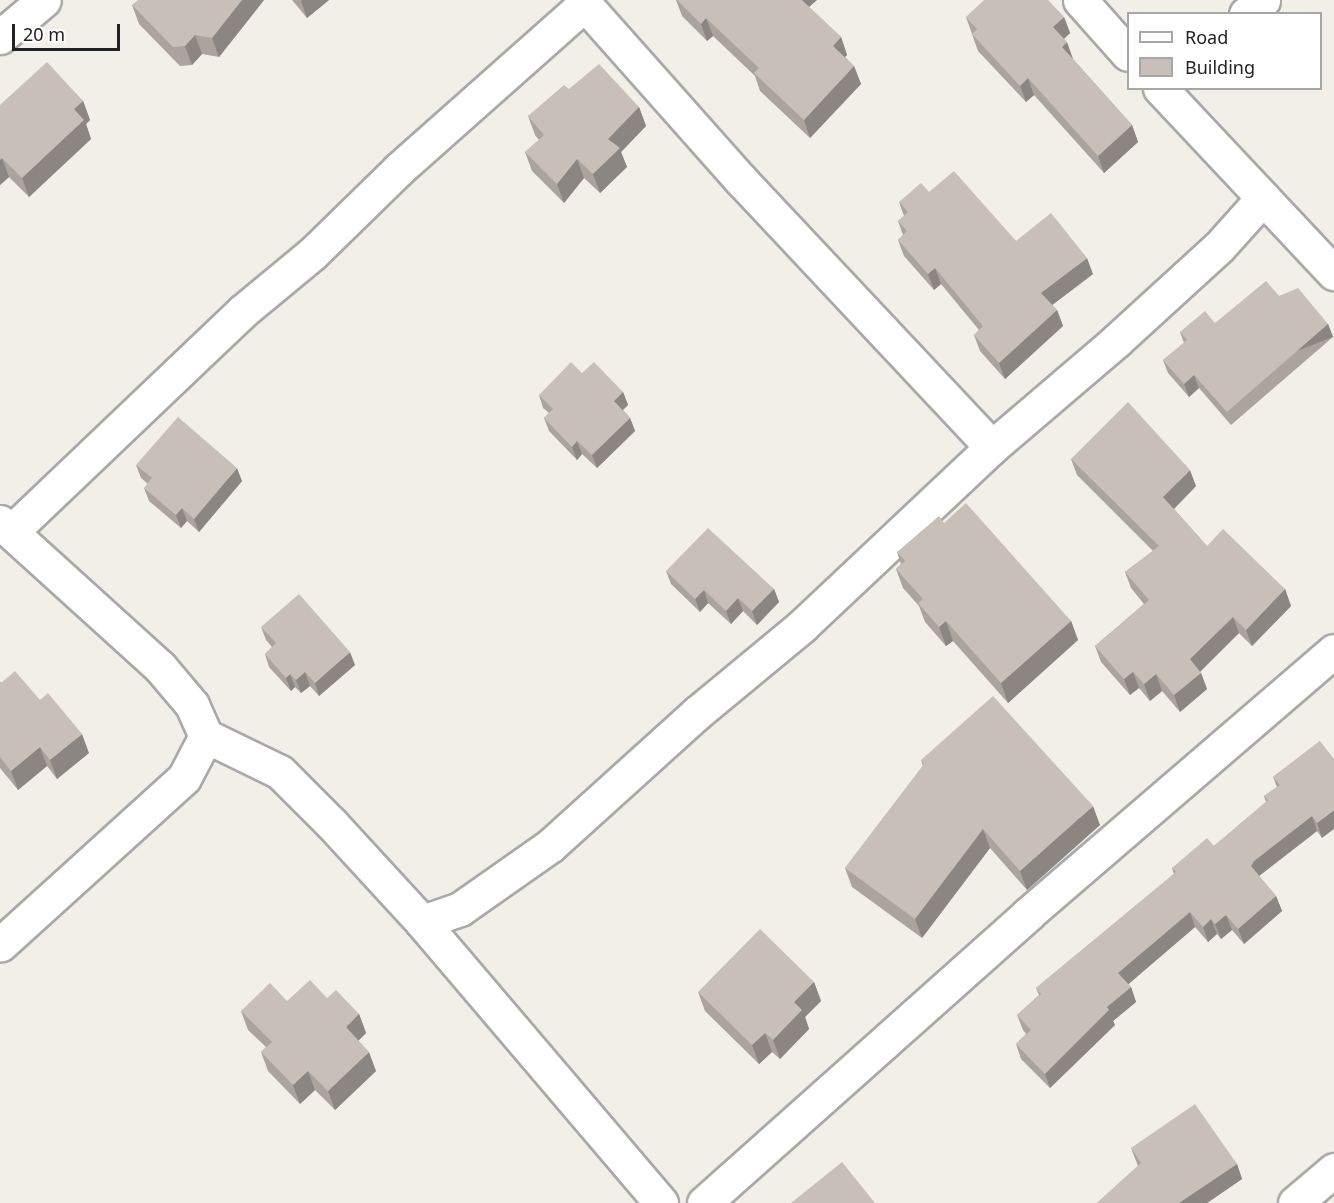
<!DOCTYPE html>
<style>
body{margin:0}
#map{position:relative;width:1334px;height:1203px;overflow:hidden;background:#f2efe9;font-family:"Noto Sans",sans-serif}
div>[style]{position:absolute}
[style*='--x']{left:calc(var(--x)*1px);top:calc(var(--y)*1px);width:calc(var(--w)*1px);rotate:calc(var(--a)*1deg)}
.roads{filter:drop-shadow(2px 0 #a9a9a9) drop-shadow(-2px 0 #a9a9a9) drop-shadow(0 2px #a9a9a9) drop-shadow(0 -2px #a9a9a9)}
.minor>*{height:33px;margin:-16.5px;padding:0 16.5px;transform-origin:16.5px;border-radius:16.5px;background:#fff}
.wall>*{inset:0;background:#aba49e}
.shaded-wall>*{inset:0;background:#8b8681;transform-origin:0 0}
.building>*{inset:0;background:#c7bfb8}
span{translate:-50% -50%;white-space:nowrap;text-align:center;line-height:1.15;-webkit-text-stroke:6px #fff;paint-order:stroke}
.legend{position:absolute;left:1127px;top:12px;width:195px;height:78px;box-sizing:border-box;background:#fff;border:2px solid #a7a7a7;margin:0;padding:8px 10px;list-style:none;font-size:18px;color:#222}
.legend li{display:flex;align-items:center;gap:12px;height:30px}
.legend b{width:30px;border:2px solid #a7a7a7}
.scale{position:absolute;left:12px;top:24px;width:108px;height:27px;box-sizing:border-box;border:3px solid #222;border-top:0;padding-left:8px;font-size:18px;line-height:21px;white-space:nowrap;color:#222;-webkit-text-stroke:4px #fff;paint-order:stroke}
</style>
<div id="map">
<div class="roads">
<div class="minor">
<div style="--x:581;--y:0;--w:241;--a:48.4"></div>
<div style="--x:741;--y:180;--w:366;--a:46.8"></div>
<div style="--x:1080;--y:0;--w:72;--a:48.4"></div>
<div style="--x:1246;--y:14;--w:22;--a:-39"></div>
<div style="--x:0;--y:37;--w:57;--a:-40.1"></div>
<div style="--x:1160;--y:88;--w:254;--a:46.8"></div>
<div style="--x:0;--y:522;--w:216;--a:42.2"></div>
<div style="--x:160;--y:667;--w:50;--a:49.9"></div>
<div style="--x:192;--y:705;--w:34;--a:66"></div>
<div style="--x:206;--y:736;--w:47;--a:117.6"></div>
<div style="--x:184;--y:778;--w:248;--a:137.8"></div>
<div style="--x:12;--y:531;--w:319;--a:-43.6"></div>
<div style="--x:243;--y:311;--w:89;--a:-39.6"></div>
<div style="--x:312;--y:254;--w:122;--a:-44.3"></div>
<div style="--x:399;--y:169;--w:249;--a:-41.6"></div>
<div style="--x:206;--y:736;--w:82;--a:25.9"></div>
<div style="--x:280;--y:772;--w:74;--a:45"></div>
<div style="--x:332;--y:824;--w:133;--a:47.4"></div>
<div style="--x:422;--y:922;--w:369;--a:49.6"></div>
<div style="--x:422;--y:922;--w:40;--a:-18.9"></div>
<div style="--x:460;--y:909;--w:111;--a:-35.1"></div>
<div style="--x:551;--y:845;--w:197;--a:-42.1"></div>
<div style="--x:697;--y:713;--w:136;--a:-39.6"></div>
<div style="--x:802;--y:626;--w:261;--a:-43.3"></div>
<div style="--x:992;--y:447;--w:163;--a:-40.5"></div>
<div style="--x:1116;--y:341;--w:139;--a:-42.4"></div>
<div style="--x:1219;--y:247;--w:66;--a:-48.1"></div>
<div style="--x:704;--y:1203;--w:434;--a:-41.7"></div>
<div style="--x:1028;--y:914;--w:403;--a:-40.7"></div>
<div style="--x:1295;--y:1203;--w:51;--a:-40.2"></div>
</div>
</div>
<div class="wall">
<div style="clip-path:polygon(264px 0,219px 57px,202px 54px,192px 65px,180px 66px,139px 24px,132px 5px)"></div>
<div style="clip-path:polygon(292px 0,329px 0,307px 18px)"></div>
<div style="clip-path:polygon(676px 0,817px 0,809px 7px,841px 37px,847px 55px,845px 57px,854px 66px,861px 84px,810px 138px,760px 91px,755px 76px,713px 36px,707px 41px,682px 16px)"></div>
<div style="clip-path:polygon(966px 17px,1064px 17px,1070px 33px,1064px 39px,1073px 59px,1132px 125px,1138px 142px,1104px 173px,1034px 95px,1026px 102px,978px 51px)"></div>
<div style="clip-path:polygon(569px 89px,639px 107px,646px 126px,621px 152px,627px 167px,600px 193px,584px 178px,564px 203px,532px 171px,525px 152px,539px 140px,535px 135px,528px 116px)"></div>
<div style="clip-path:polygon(83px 101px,90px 120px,86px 124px,91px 139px,29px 197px,9px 177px,0 185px,0 105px)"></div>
<div style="clip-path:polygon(929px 192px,1016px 241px,1093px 274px,1052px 305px,1057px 310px,1063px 326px,1005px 379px,980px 351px,974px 335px,979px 330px,941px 284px,934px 290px,904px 256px,898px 240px,903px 235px,898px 221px,904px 216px,899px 202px)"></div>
<div style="clip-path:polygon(1279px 296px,1328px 324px,1333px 337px,1231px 425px,1199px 388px,1189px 397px,1168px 373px,1163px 360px,1184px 343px,1180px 332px,1215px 323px)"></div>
<div style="clip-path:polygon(582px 373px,623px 392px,628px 405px,623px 410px,630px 418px,635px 431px,597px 468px,582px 454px,577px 460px,549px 431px,544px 418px,549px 413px,543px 408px,539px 395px)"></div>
<div style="clip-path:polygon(1071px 459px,1196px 486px,1174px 509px,1207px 546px,1285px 589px,1291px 606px,1252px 646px,1239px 633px,1200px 671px,1207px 689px,1180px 712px,1162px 691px,1150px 701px,1139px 688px,1130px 695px,1101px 662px,1095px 646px,1144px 604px,1131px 588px,1125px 572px,1153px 551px,1077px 475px)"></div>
<div style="clip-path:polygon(136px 465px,242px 481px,199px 532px,187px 521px,181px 528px,149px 501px,144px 488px,148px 484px,141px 478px)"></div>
<div style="clip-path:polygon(944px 523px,1071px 621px,1078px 640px,1008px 703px,953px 641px,946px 646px,925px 622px,919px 606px,903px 588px,896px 569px,901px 564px,897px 552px)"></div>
<div style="clip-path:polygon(666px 571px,774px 589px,779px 602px,757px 625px,743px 611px,731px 624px,708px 603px,700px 612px,671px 584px)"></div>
<div style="clip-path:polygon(261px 627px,355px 665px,319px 696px,310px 686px,301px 693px,295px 687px,291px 691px,269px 667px,265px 654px,272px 647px,266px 640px)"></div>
<div style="clip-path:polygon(0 682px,40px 700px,89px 753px,57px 779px,47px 766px,18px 790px,0 768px)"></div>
<div style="clip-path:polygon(1320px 741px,1322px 838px,1317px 831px,1259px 876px,1276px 896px,1282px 911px,1244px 944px,1232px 930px,1221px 939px,1217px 934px,1208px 942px,1195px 927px,1128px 984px,1131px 987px,1136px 1002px,1113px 1021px,1115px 1025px,1050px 1088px,1021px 1059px,1016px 1044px,1026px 1034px,1023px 1030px,1017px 1015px,1039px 995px,1036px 988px,1174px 874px,1172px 868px,1214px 846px,1266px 802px,1264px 796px,1277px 787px,1273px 777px)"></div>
<div style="clip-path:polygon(921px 760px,1100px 825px,1027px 890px,990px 848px,922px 938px,852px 887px,845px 868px,923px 766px)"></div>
<div style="clip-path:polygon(814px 982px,821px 1001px,805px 1017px,809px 1029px,780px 1059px,772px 1052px,759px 1064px,705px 1011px,698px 992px)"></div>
<div style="clip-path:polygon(327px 998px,359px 1014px,366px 1033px,358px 1041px,376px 1071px,335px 1110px,315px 1090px,300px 1104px,268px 1071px,261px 1052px,266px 1047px,248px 1030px,241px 1011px,287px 1001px)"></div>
<div style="clip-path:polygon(1131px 1148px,1237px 1164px,1242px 1179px,1207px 1203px,1097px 1203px,1138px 1166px)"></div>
</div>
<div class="shaded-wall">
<div style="clip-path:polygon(242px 0,264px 0,219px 57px,212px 38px)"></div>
<div style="clip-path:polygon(302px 0,329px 0,307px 18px,301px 1px)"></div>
<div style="clip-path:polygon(798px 0,817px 0,803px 12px)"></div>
<div style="clip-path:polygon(1064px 17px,1070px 33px,1059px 43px,1053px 27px)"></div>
<div style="clip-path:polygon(706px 18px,713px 36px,707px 41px,701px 24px)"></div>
<div style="clip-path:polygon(195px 35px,202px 54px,192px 65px,185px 46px)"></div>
<div style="clip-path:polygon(841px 37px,847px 55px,839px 63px,833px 46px)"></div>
<div style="clip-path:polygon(1067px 42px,1073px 59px,1062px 47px)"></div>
<div style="clip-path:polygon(854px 66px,861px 84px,810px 138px,804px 120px)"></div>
<div style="clip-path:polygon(1028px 78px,1034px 95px,1026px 102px,1020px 86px)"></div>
<div style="clip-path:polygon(83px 101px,90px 120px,86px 124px,91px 139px,29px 197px,22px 178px,74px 109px)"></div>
<div style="clip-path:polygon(639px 107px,646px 126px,621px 152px,627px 167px,600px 193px,593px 174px,608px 139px)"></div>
<div style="clip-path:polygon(1132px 125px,1138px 142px,1104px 173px,1098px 156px)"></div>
<div style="clip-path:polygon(2px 158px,9px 177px,0 185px,0 160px)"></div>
<div style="clip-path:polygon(577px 159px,584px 178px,564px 203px,557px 184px)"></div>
<div style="clip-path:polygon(1087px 258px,1093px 274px,1047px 309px,1041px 293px)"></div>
<div style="clip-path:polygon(935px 268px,941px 284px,934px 290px,928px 274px)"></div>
<div style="clip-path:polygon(1057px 310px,1063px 326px,1005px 379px,999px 363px)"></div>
<div style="left:1328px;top:324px;width:14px;height:134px;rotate:69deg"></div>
<div style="clip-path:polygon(1194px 375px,1199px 388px,1189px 397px,1184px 384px)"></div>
<div style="clip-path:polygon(623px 392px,628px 405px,618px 414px,614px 401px)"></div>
<div style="clip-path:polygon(630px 418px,635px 431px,597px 468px,592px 455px)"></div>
<div style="clip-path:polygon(577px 441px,582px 454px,577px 460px,572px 447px)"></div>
<div style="clip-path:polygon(237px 468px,242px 481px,199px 532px,194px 519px)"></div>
<div style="clip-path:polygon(1190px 470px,1196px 486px,1169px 514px,1163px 497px)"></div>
<div style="clip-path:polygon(182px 508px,187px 521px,181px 528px,176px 515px)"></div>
<div style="clip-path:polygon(774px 589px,779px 602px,757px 625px,752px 611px)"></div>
<div style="clip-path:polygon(1285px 589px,1291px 606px,1252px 646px,1246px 630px)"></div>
<div style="clip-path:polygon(704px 590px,708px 603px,700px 612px,695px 599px)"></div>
<div style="clip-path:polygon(738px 598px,743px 611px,731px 624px,726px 611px)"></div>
<div style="clip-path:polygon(1233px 617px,1239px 633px,1196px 676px,1190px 659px)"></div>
<div style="clip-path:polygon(946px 621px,953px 641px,946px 646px,939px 627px)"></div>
<div style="clip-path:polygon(1071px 621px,1078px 640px,1008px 703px,1001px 683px)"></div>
<div style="clip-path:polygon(350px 652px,355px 665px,319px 696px,315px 683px)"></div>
<div style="clip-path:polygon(305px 672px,310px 686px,301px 693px,296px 680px)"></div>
<div style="clip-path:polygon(1133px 672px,1139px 688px,1130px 695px,1124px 679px)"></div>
<div style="clip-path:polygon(1201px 673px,1207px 689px,1180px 712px,1174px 695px)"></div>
<div style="clip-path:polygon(290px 674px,295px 687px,291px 691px,286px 678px)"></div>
<div style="clip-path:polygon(1156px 674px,1162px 691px,1150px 701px,1144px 684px)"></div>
<div style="clip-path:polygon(82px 734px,89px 753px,57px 779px,50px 760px)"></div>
<div style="clip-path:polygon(40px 747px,47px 766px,18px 790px,11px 771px)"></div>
<div style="clip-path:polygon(1093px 806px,1100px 825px,1027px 890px,1020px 871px)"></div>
<div style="clip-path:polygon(1334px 810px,1334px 829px,1322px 838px,1317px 823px)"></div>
<div style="clip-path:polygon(1312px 816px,1317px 831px,1259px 876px,1251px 866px,1254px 861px)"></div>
<div style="clip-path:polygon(983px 829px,990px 848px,922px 938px,915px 919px)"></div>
<div style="clip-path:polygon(1276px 896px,1282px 911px,1244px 944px,1238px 929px)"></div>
<div style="clip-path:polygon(1190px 912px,1195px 927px,1124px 988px,1118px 973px)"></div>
<div style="clip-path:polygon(1226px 915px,1232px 930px,1221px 939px,1215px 924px)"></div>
<div style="clip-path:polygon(1211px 919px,1217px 934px,1208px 942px,1203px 927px)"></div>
<div style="clip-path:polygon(814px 982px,821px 1001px,805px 1017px,809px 1029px,780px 1059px,773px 1040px,794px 1002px)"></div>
<div style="clip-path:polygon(1131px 987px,1136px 1002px,1113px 1021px,1115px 1025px,1050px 1088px,1045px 1074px,1107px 1007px)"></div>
<div style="clip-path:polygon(359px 1014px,366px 1033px,353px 1046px,346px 1027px)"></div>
<div style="clip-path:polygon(765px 1033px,772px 1052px,759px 1064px,752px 1045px)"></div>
<div style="clip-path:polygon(369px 1052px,376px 1071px,335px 1110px,328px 1091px)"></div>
<div style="clip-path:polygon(308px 1071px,315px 1090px,300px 1104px,293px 1085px)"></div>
<div style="clip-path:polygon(1237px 1164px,1242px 1179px,1207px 1203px,1179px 1203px)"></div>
</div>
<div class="building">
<div style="clip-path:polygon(138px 0,242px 0,212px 38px,195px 35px,185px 46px,173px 47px,132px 5px)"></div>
<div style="clip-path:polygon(677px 0,802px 0,841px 37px,833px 46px,854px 66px,804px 120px,754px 73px,759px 68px,706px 18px,701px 24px)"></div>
<div style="clip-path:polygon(984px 0,1048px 0,1064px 17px,1053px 27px,1067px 42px,1062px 47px,1132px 125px,1098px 156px,1028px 78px,1020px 86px,972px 34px,977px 29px,966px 17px)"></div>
<div style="clip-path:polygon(47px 62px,83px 101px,74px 109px,84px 120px,22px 178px,2px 158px,0 160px,0 105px)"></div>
<div style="clip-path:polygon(599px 64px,639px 107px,608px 139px,620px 148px,593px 174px,577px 159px,557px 184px,525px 152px,544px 135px,528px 116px,564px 85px,569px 89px)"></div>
<div style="clip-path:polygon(954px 171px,1016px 241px,1051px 213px,1087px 258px,1041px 293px,1057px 310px,999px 363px,974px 335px,983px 326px,935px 268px,928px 274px,898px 240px,907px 231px,898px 221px,908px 212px,899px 202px,921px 183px,929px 192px)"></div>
<div style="clip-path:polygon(1266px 281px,1279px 296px,1298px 288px,1328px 324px,1227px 412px,1194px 375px,1184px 384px,1163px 360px,1187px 340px,1180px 332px,1205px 311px,1215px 323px)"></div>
<div style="clip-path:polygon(571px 362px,582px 373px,594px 362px,623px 392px,614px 401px,630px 418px,592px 455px,577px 441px,572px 447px,544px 418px,553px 409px,539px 395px)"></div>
<div style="clip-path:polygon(1128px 402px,1190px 470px,1163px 497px,1207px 546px,1223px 529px,1285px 589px,1246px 630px,1233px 617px,1190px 659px,1201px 673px,1174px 695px,1156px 674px,1144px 684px,1133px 672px,1124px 679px,1095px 646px,1149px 600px,1125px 572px,1159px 546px,1071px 459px)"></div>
<div style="clip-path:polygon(178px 417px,237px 468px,194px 519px,182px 508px,176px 515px,144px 488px,152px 478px,136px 465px)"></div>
<div style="clip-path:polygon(966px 503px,1071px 621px,1001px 683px,946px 621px,939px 627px,918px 603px,923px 599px,896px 569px,905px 561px,897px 552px,939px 516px,944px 523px)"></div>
<div style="clip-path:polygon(708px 528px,774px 589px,752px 611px,738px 598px,726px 611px,704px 590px,695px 599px,666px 571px)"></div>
<div style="clip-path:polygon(299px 594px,350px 652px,315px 683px,305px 672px,296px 680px,290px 674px,286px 678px,265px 654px,276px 643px,261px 627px)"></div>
<div style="clip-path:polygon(15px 671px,40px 700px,48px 693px,82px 734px,50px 760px,40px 747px,11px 771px,0 757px,0 682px,1px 683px)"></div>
<div style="clip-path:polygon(993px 696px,1093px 806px,1020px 871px,983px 829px,915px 919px,845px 868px,924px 764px,921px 760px)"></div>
<div style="clip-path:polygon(1320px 741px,1334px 759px,1334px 810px,1317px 823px,1312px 816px,1254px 861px,1251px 866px,1276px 896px,1238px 929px,1226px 915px,1215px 924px,1211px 919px,1203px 927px,1190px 912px,1118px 973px,1131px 987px,1107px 1007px,1109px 1010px,1045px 1074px,1016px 1044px,1031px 1030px,1017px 1015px,1041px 994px,1036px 988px,1176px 872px,1172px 868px,1207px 838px,1214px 846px,1268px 800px,1264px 796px,1280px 785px,1273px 777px)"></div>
<div style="clip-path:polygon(760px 929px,814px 982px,794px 1002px,802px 1010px,773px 1040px,765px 1033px,752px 1045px,698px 992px)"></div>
<div style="clip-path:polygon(310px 980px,327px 998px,336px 990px,359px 1014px,346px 1027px,369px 1052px,328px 1091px,308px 1071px,293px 1085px,261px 1052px,272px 1042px,241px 1011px,270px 983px,287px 1001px)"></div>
<div style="clip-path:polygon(1195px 1104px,1237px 1164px,1179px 1203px,1097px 1203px,1141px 1163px,1131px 1148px)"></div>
<div style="clip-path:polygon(842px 1162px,875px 1203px,791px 1203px)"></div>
</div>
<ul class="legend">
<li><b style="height:8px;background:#fff"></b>Road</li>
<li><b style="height:16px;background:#c7bfb8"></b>Building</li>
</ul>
<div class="scale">20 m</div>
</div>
